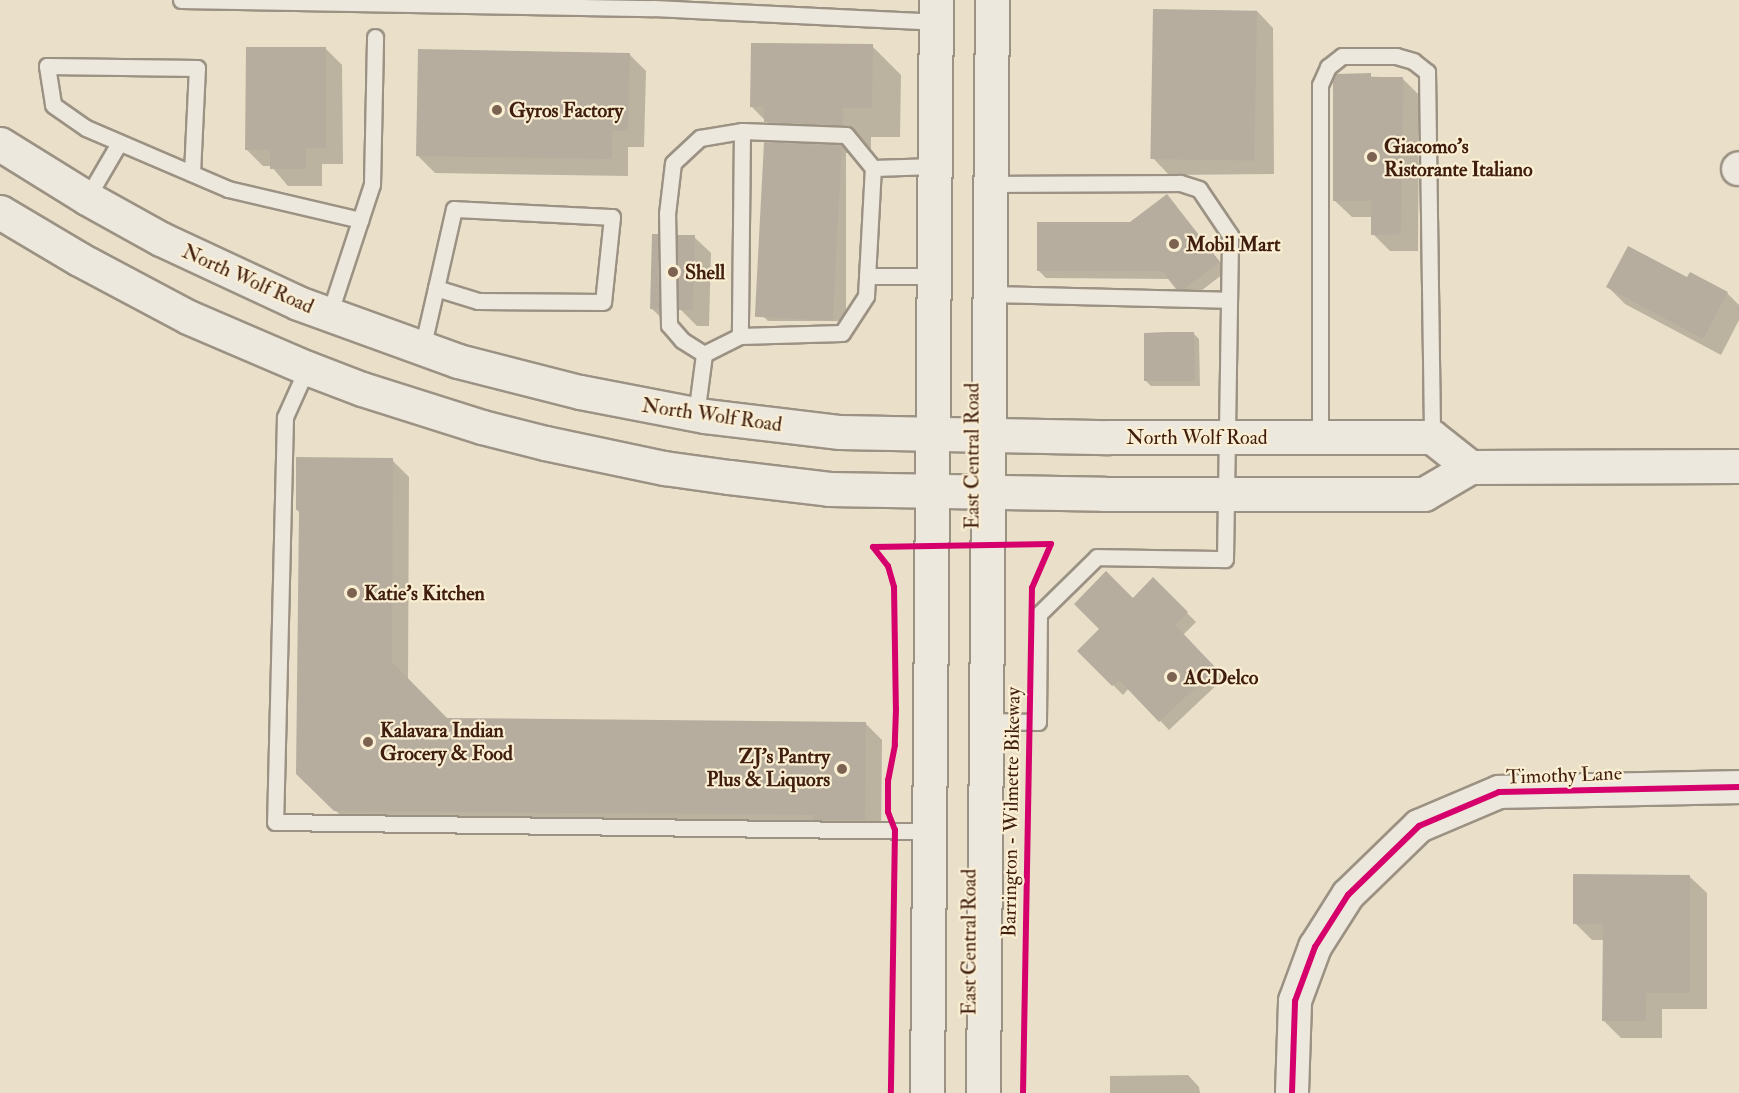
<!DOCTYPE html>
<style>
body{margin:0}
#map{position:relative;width:1739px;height:1093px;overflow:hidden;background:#eae0c9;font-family:"IM FELL Double Pica",serif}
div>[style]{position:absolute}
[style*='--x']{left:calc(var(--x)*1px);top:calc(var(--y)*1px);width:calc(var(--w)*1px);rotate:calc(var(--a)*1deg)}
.shadow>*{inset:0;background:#0003}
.building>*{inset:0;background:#b7ad9e;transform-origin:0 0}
.roads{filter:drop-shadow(2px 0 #9c9284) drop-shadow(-2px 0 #9c9284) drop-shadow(0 2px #9c9284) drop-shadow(0 -2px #9c9284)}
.service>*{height:15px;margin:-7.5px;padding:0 7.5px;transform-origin:7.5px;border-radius:7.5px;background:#ede8dd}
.minor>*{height:32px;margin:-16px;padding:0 16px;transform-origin:16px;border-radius:16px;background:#ede8dd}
.secondary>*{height:33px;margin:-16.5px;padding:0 16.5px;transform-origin:16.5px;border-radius:16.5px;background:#ede8dd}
.cycleway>*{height:6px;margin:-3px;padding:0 3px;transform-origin:3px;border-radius:3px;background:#d6006c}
.dots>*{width:16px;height:16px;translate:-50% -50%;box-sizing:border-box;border:3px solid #faeed3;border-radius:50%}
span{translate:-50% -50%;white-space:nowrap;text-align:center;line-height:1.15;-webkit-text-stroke:4.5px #faeed3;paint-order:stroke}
.poi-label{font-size:20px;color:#401e0f;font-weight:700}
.left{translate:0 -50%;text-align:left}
.right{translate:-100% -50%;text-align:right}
.street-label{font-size:20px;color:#401e0f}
</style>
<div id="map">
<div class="shadow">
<div style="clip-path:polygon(1257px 11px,1273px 28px,1274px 174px,1169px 175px,1153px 158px)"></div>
<div style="clip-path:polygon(872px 46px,901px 75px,900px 137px,871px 137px,871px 154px,846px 153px,846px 321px,768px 321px,763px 316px,788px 144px,751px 106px)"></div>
<div style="clip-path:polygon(325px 48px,342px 65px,343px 164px,322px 164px,322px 186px,288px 186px,271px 166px,263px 166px,246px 149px)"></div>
<div style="clip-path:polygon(629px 54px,646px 71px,644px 147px,628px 147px,628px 176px,435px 173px,418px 156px)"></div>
<div style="clip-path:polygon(1337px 75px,1402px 78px,1419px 95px,1418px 251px,1390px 251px,1373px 234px,1372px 217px,1352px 217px,1335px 201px)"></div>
<div style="clip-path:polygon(1167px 196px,1227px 271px,1193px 297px,1186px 297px,1170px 279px,1046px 278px,1038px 270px,1130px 224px)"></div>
<div style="clip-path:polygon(657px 236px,674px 253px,669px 325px,652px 309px)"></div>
<div style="clip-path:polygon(694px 237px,711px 253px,709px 326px,697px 326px,680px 309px)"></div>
<div style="clip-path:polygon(1687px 279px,1727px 293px,1739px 305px,1739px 320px,1721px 355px,1625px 304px,1608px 287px)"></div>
<div style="clip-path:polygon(1194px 334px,1199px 339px,1200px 386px,1151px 386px,1146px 381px)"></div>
<div style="clip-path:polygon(392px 460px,409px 477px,408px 680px,447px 720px,865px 723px,882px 740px,881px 836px,352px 827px,298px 773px,300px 513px,297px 510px)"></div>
<div style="clip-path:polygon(1153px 579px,1196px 622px,1183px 635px,1224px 678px,1169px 730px,1129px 688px,1123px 695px,1079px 651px)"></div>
<div style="clip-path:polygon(1690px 877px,1707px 893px,1707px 1009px,1662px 1009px,1662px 1038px,1621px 1038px,1604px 1021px,1604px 940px,1592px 940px,1575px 923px)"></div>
<div style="clip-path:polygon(1188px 1075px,1199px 1087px,1200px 1093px,1110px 1093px,1110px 1076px)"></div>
</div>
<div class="building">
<div style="left:1153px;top:9px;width:104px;height:150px;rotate:1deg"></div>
<div style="clip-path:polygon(751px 43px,873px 44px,872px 108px,843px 108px,843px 125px,764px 122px,764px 107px,750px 107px)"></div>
<div style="clip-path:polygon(246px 47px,326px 47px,326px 148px,306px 148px,306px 169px,270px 169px,270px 150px,245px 150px)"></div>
<div style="clip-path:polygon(418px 49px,630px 53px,628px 131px,612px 131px,612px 159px,416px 156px)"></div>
<div style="clip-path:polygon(1371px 73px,1371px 77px,1403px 77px,1401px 234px,1371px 235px,1371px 201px,1333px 201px,1333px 80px,1336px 74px)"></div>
<div style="left:764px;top:142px;width:78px;height:175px;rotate:3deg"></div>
<div style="clip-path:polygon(1167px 194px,1220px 262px,1184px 289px,1176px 289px,1162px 271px,1037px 271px,1037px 222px,1130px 222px)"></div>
<div style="clip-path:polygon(652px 234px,658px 234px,659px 309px,650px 309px)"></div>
<div style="clip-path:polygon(677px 235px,695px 235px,693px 310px,678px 310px)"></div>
<div style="clip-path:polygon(1628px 246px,1687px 277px,1690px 272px,1728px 292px,1703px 339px,1606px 287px)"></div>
<div style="clip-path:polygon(1166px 332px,1194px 332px,1195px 381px,1144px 381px,1144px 333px)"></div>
<div style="clip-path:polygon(296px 457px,393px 458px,392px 662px,447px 718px,866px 722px,865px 820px,813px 820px,813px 815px,334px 811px,296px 774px,299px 510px,296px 510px)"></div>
<div style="clip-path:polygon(1106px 571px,1133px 598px,1153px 577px,1188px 612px,1175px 625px,1216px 668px,1159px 722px,1119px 680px,1112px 686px,1077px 651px,1099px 629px,1074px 604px)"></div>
<div style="clip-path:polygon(1573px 874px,1690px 875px,1690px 993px,1646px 993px,1646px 1021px,1602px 1021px,1603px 924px,1573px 924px)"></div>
</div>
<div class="roads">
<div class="service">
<div style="--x:181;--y:0;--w:472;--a:1"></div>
<div style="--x:653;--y:8;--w:283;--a:2.8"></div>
<div style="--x:742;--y:131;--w:205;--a:90.6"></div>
<div style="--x:740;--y:336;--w:102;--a:-1.7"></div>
<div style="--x:842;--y:333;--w:44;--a:-57"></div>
<div style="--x:866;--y:296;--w:128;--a:-86.9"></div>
<div style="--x:192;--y:173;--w:105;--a:-87.3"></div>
<div style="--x:197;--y:68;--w:150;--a:-179.2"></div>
<div style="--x:47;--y:66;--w:39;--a:81"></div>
<div style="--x:53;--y:105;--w:40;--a:34.9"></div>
<div style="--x:86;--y:128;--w:155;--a:23.2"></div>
<div style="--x:228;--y:189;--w:136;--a:13.2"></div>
<div style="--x:87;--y:198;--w:64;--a:-59.8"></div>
<div style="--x:867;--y:276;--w:67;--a:0"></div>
<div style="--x:989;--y:294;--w:240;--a:1.4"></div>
<div style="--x:329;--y:315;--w:138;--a:-71.8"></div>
<div style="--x:372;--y:184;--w:147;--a:-88.8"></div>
<div style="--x:422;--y:349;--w:63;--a:-77.1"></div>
<div style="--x:436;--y:288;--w:81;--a:-77.2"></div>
<div style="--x:454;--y:209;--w:158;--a:2.9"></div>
<div style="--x:612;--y:217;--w:85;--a:96"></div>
<div style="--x:603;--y:302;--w:125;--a:-179.5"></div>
<div style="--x:478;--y:301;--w:44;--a:-162.8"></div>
<div style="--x:704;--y:354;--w:40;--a:-26.6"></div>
<div style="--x:307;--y:368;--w:54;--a:114.2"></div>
<div style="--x:285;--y:417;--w:405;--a:91.4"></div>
<div style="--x:275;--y:822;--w:655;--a:0.79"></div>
<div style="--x:696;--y:415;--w:62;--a:-82.5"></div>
<div style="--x:704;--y:354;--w:26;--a:-148"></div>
<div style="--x:682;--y:340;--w:20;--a:-131"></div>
<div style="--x:669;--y:325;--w:111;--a:-91"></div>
<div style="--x:667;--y:214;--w:51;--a:-83.3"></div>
<div style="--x:673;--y:163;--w:37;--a:-43"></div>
<div style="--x:700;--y:138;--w:43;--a:-9.5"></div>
<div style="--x:742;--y:131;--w:104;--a:2.2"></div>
<div style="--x:846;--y:135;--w:43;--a:50.7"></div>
<div style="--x:873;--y:168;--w:62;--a:-1.8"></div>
<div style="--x:1320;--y:437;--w:352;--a:-90"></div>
<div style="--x:1320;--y:85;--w:20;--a:-66"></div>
<div style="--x:1328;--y:67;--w:18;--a:-38"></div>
<div style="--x:1342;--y:56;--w:54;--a:0"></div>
<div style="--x:1396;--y:56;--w:18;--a:16"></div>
<div style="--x:1413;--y:61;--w:18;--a:38"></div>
<div style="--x:1427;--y:72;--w:365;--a:89.2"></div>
<div style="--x:987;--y:721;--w:51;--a:1.1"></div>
<div style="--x:1038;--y:722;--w:108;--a:-89.5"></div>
<div style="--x:1039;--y:614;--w:81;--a:-44.5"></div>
<div style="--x:1097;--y:557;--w:128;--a:0.9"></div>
<div style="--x:1225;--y:559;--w:324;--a:-89.1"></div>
<div style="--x:1230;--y:235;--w:55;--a:-124"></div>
<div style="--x:1199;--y:189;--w:20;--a:-162"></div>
<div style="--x:1180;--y:183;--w:190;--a:179.7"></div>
</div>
<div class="minor">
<div style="--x:1738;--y:169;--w:1;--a:-45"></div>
<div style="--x:1292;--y:1093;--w:92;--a:-88.1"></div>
<div style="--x:1295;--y:1001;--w:58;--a:-69.7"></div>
<div style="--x:1315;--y:947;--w:62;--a:-57.6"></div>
<div style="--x:1348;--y:895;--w:99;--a:-44.2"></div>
<div style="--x:1419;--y:826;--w:87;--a:-23"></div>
<div style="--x:1499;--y:792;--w:240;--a:-1.2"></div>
</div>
<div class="secondary">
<div style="--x:0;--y:144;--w:102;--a:31.8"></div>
<div style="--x:87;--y:198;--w:85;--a:29"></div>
<div style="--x:161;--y:239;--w:151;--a:25"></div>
<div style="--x:298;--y:303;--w:170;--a:19.9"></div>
<div style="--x:458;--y:361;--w:126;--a:14.3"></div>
<div style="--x:580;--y:392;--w:127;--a:10.9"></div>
<div style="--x:705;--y:416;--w:136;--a:6.8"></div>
<div style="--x:840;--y:432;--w:269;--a:1.1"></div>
<div style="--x:1109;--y:437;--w:323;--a:0"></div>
<div style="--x:1432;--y:437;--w:48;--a:38.3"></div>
<div style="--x:0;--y:212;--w:92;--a:30.7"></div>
<div style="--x:79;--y:259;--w:123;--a:28"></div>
<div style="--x:188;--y:317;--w:129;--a:23.2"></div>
<div style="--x:307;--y:368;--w:59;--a:20.9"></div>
<div style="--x:362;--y:389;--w:126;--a:17.6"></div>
<div style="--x:482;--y:427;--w:65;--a:14.3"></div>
<div style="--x:545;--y:443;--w:122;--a:11.9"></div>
<div style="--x:664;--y:468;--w:66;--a:7.9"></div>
<div style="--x:729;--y:477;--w:101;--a:6.8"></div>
<div style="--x:829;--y:489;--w:275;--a:1"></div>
<div style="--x:1104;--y:494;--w:320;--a:0"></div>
<div style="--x:1424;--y:494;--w:53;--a:-30.4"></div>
<div style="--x:1470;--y:467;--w:269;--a:-0.2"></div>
<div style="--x:927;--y:1093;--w:1093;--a:-89.53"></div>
<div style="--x:983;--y:1093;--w:1093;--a:-89.53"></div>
</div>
</div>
<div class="cycleway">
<div style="--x:873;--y:547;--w:178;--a:-1"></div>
<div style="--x:1051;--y:544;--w:48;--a:113.4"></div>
<div style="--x:1032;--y:588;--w:505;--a:91.02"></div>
<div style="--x:873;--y:547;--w:24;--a:52"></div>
<div style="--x:888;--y:566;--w:22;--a:74"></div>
<div style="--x:894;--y:587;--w:122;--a:89.1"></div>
<div style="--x:896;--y:709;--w:36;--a:92"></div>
<div style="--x:895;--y:745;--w:36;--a:101"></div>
<div style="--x:888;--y:780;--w:32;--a:90"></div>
<div style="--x:888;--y:812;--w:19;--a:69"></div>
<div style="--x:895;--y:830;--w:263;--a:90.9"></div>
<div style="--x:1292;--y:1093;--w:92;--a:-88.1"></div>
<div style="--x:1295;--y:1001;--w:58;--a:-69.7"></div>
<div style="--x:1315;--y:947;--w:62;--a:-57.6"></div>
<div style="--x:1348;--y:895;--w:99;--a:-44.2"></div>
<div style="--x:1419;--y:826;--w:87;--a:-23"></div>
<div style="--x:1499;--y:792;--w:240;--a:-1.2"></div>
</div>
<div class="dots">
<div style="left:497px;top:110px;background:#7c6250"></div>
<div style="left:1372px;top:157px;background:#7c6250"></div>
<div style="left:1174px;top:244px;background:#7c6250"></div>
<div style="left:673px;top:272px;background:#7c6250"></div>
<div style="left:352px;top:593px;background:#7c6250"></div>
<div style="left:1172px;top:677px;background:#7c6250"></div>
<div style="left:368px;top:742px;background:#7c6250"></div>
<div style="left:842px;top:769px;background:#7c6250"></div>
</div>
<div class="poi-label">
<span class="left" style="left:509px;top:110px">Gyros Factory</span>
<span class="left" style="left:1384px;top:158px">Giacomo's<br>Ristorante Italiano</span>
<span class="left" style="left:1186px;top:244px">Mobil Mart</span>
<span class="left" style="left:685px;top:272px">Shell</span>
<span class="left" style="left:364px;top:593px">Katie's Kitchen</span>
<span class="left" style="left:1184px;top:677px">ACDelco</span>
<span class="left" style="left:380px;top:742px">Kalavara Indian<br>Grocery &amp; Food</span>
<span class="right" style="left:830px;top:768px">ZJ's Pantry<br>Plus &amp; Liquors</span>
</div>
<div class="street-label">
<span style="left:248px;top:279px;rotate:24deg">North Wolf Road</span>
<span style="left:712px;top:415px;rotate:8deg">North Wolf Road</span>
<span style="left:1197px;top:437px">North Wolf Road</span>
<span style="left:972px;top:456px;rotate:-90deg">East Central Road</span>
<span style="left:1564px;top:775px;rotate:-2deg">Timothy Lane</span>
<span style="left:1011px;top:812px;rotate:-89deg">Barrington - Wilmette Bikeway</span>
<span style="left:969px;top:942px;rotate:-90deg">East Central Road</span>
</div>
</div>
